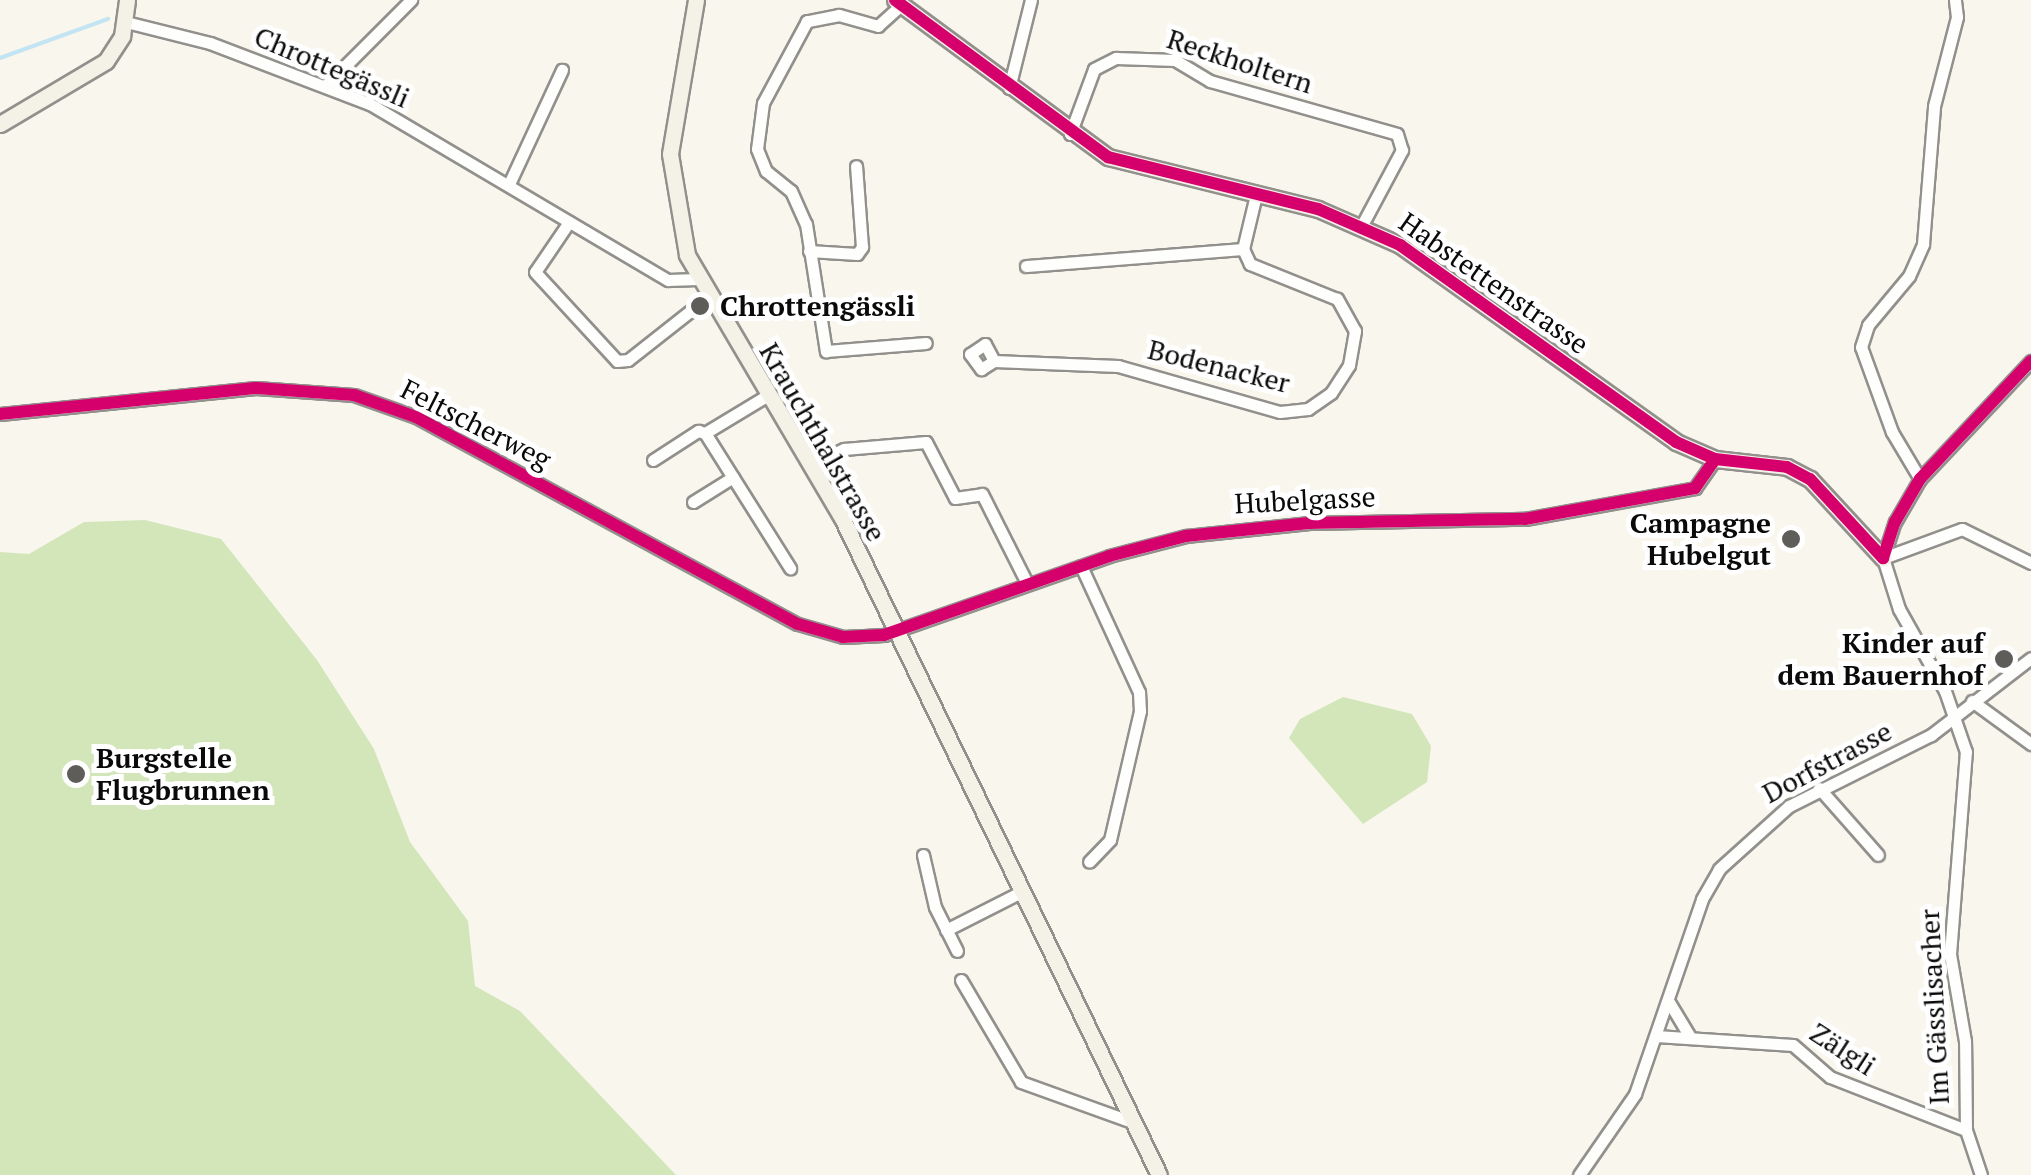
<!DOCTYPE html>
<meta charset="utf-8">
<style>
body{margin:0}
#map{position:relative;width:2031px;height:1175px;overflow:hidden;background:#f9f6ed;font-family:"PT Serif",serif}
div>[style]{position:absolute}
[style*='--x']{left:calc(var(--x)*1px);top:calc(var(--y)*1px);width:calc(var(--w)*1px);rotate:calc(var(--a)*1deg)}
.forest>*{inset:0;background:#d2e6ba}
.stream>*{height:4px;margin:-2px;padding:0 2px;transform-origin:2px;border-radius:2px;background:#c3e4f3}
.roads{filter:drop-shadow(2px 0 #92908c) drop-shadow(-2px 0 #92908c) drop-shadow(0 2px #92908c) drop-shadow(0 -2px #92908c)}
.street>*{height:11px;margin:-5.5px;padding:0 5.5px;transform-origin:5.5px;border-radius:5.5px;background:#fefefc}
.secondary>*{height:15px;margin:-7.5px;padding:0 7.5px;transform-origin:7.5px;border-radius:7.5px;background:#f4f2e7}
.cycleway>*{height:12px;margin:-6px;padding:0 6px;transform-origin:6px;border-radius:6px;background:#d6006c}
.dots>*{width:28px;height:28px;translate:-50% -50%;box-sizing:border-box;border:5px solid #fff;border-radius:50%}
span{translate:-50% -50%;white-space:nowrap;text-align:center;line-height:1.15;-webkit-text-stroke:10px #fff;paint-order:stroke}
.street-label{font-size:28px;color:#0a0a0a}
.poi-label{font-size:28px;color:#0a0a0a;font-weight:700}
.left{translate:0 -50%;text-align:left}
.right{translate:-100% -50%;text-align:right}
</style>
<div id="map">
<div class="forest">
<div style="clip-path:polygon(145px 520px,221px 539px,317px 660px,374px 749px,410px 842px,468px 921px,475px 986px,520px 1011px,676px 1175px,0 1175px,0 552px,29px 554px,84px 522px)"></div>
<div style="clip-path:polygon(1343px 697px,1412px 714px,1431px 746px,1427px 782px,1363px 824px,1289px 738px,1300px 719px)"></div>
</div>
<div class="stream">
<div style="--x:0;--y:58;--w:115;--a:-19.9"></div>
</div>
<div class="roads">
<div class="street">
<div style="--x:901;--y:5;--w:31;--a:138"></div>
<div style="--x:878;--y:26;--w:41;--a:-164.2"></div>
<div style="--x:839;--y:15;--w:33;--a:169"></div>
<div style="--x:807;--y:21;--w:93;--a:118.2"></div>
<div style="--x:763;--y:103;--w:46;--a:97.4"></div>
<div style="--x:757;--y:149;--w:24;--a:68"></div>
<div style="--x:766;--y:171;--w:32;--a:39"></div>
<div style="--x:791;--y:191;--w:36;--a:66"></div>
<div style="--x:806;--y:224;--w:129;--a:81.1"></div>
<div style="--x:826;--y:351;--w:100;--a:-4.6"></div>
<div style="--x:126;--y:22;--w:87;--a:14"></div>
<div style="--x:210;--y:43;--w:171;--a:20.9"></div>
<div style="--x:370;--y:104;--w:346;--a:30.6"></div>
<div style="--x:668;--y:280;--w:30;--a:-2"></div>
<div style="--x:325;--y:86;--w:122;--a:-45"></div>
<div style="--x:1009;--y:88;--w:91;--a:-76"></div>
<div style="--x:1070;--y:134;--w:69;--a:-69.7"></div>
<div style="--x:1094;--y:69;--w:25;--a:-27"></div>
<div style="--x:1116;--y:58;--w:59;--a:1.9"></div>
<div style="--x:1175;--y:60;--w:41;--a:31"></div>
<div style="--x:1210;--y:81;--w:194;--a:15.8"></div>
<div style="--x:1397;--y:134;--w:17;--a:73"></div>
<div style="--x:1402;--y:150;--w:85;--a:118.1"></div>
<div style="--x:509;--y:184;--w:126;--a:-65.1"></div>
<div style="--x:569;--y:222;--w:60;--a:124.2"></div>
<div style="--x:535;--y:272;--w:121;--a:47.3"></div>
<div style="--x:617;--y:361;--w:11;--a:-5"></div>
<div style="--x:628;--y:360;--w:102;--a:-38.2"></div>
<div style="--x:809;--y:251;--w:48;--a:3.6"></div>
<div style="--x:857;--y:254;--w:9;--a:-54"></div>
<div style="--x:862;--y:247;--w:81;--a:-94.2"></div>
<div style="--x:1026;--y:266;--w:218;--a:-4.5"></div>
<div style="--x:994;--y:361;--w:19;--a:-118"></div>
<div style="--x:985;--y:344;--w:18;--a:146"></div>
<div style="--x:970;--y:354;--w:19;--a:54"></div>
<div style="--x:981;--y:369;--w:15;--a:-32"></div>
<div style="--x:994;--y:361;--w:124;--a:2.3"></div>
<div style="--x:1118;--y:366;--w:168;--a:15.9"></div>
<div style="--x:1280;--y:412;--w:28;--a:-6"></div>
<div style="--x:1308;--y:409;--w:28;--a:-35"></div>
<div style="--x:1331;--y:393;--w:33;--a:-57"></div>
<div style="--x:1349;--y:365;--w:35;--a:-80"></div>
<div style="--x:1355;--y:331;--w:37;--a:-119"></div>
<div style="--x:1337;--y:299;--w:94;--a:-158.1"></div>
<div style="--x:1250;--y:264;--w:17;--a:-115"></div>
<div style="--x:1243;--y:249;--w:56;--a:-76.5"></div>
<div style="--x:768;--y:395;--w:74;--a:148.9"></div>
<div style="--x:705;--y:433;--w:160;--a:57.8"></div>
<div style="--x:0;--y:414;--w:257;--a:-5.8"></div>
<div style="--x:256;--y:388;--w:98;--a:4.1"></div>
<div style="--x:354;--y:395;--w:66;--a:19.5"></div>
<div style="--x:416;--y:417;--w:434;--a:28.5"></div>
<div style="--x:798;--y:624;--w:47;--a:16.1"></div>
<div style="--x:843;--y:637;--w:41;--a:-2.8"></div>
<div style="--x:884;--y:635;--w:238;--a:-19.3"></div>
<div style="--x:1109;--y:556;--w:80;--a:-14.6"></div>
<div style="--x:1186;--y:536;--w:124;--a:-6"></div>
<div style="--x:1309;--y:523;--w:216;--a:-1.1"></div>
<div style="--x:1525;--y:519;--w:173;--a:-10.3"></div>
<div style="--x:1695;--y:488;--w:35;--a:-55"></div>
<div style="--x:653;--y:460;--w:54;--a:-32.8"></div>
<div style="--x:698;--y:431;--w:7;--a:16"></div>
<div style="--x:811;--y:465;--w:37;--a:-26"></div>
<div style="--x:844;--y:449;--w:82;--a:-4.9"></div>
<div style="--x:926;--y:442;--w:63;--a:62.6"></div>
<div style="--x:955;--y:498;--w:27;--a:-8"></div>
<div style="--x:982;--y:494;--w:100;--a:63.2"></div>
<div style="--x:1920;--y:479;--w:55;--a:-120.8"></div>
<div style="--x:1892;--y:432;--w:90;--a:-110"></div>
<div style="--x:1861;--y:347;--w:23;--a:-72"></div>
<div style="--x:1868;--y:325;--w:64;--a:-50.1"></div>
<div style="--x:1909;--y:276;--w:35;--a:-66"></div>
<div style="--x:1923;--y:244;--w:138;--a:-85.4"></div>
<div style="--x:1934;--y:106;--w:92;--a:-75.5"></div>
<div style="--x:1957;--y:17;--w:17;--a:-97"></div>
<div style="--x:693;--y:502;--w:47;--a:-32"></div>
<div style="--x:1883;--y:558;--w:84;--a:-20.2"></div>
<div style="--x:1962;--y:529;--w:77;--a:26.2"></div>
<div style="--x:1081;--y:566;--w:139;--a:65.3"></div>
<div style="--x:1139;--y:692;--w:19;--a:87"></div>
<div style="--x:1140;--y:711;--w:132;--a:103.1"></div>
<div style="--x:1110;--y:840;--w:30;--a:134"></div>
<div style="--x:1972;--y:701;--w:73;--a:36.1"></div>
<div style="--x:1819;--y:788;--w:89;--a:48.6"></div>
<div style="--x:923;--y:855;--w:53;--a:77"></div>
<div style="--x:935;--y:907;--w:49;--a:63.4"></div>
<div style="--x:946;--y:930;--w:84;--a:-26.9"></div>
<div style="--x:961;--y:980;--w:118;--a:59.5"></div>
<div style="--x:1021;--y:1082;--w:118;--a:19.8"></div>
<div style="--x:1669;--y:1002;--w:39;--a:59"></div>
<div style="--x:1656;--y:1036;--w:137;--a:3.8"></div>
<div style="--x:1793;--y:1045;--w:49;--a:40.9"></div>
<div style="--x:1830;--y:1077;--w:146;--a:21.3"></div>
<div style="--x:1579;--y:1175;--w:98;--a:-55.3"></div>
<div style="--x:1635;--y:1094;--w:206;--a:-71"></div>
<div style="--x:1702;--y:899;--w:34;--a:-60"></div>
<div style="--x:1719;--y:869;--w:94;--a:-42"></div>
<div style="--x:1789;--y:806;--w:159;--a:-26.6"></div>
<div style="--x:1931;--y:735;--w:126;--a:-37.6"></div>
<div style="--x:1981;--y:1175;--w:47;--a:-108.4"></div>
<div style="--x:1966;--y:1130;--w:89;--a:-90.6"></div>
<div style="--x:1965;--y:1041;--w:88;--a:-99.8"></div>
<div style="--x:1950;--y:954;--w:203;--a:-85.5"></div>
<div style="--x:1966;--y:752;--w:65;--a:-109"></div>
<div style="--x:1945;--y:691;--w:94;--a:-119.3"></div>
<div style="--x:1899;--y:609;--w:53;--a:-107.4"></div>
<div style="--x:1883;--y:558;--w:38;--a:-72"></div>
<div style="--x:1895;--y:522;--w:50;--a:-59.8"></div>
<div style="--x:1920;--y:479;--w:162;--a:-46.8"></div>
</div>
<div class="secondary">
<div style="--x:696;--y:0;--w:156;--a:99.6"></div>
<div style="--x:670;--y:154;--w:102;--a:80.4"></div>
<div style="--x:687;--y:255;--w:305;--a:59.5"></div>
<div style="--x:842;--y:518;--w:729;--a:64.24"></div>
<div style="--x:895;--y:0;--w:265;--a:36.4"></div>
<div style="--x:1108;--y:157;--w:216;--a:13.9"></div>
<div style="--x:1318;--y:209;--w:90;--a:23.7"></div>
<div style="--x:1400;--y:245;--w:339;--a:35.5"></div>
<div style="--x:1676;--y:442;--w:43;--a:23.6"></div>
<div style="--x:1715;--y:459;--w:72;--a:6.3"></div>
<div style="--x:1787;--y:467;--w:26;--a:28"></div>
<div style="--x:1810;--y:479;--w:108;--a:47.3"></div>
<div style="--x:0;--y:124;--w:123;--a:-30.7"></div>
<div style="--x:106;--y:61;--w:30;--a:-57"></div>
<div style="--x:122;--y:36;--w:36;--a:-82"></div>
</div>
</div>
<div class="cycleway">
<div style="--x:895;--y:0;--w:265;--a:36.4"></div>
<div style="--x:1108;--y:157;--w:216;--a:13.9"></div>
<div style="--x:1318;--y:209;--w:90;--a:23.7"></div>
<div style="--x:1400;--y:245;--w:339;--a:35.5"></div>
<div style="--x:1676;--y:442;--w:43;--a:23.6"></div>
<div style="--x:1715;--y:459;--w:72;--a:6.3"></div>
<div style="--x:1787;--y:467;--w:26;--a:28"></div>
<div style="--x:1810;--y:479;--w:108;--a:47.3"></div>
<div style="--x:1883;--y:558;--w:38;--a:-72"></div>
<div style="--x:1895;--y:522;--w:50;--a:-59.8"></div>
<div style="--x:1920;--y:479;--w:162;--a:-46.8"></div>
<div style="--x:0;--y:414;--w:257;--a:-5.8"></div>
<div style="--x:256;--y:388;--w:98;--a:4.1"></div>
<div style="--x:354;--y:395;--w:66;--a:19.5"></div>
<div style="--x:416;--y:417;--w:434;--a:28.5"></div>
<div style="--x:798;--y:624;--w:47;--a:16.1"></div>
<div style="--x:843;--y:637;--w:41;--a:-2.8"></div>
<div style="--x:884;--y:635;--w:238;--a:-19.3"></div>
<div style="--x:1109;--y:556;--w:80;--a:-14.6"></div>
<div style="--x:1186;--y:536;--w:124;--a:-6"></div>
<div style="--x:1309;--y:523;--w:216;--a:-1.1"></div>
<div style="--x:1525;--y:519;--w:173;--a:-10.3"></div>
<div style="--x:1695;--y:488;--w:35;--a:-55"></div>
</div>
<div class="dots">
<div style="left:700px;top:306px;background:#5e5d59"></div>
<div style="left:1791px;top:539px;background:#5e5d59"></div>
<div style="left:2004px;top:659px;background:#5e5d59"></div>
<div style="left:76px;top:774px;background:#5e5d59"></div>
</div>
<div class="street-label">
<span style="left:1240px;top:61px;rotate:18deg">Reckholtern</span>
<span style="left:332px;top:67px;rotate:23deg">Chrottegässli</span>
<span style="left:1494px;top:283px;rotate:35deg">Habstettenstrasse</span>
<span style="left:1219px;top:366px;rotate:14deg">Bodenacker</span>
<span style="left:476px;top:424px;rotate:27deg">Feltscherweg</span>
<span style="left:823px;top:442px;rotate:60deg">Krauchthalstrasse</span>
<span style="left:1305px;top:500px;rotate:-3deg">Hubelgasse</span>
<span style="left:1827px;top:762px;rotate:-28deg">Dorfstrasse</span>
<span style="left:1934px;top:1007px;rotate:-93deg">Im Gässlisacher</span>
<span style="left:1843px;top:1049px;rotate:33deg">Zälgli</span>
</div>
<div class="poi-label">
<span class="left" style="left:720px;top:306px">Chrottengässli</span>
<span class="right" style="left:1771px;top:539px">Campagne<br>Hubelgut</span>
<span class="right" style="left:1984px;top:659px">Kinder auf<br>dem Bauernhof</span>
<span class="left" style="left:96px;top:774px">Burgstelle<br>Flugbrunnen</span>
</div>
</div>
